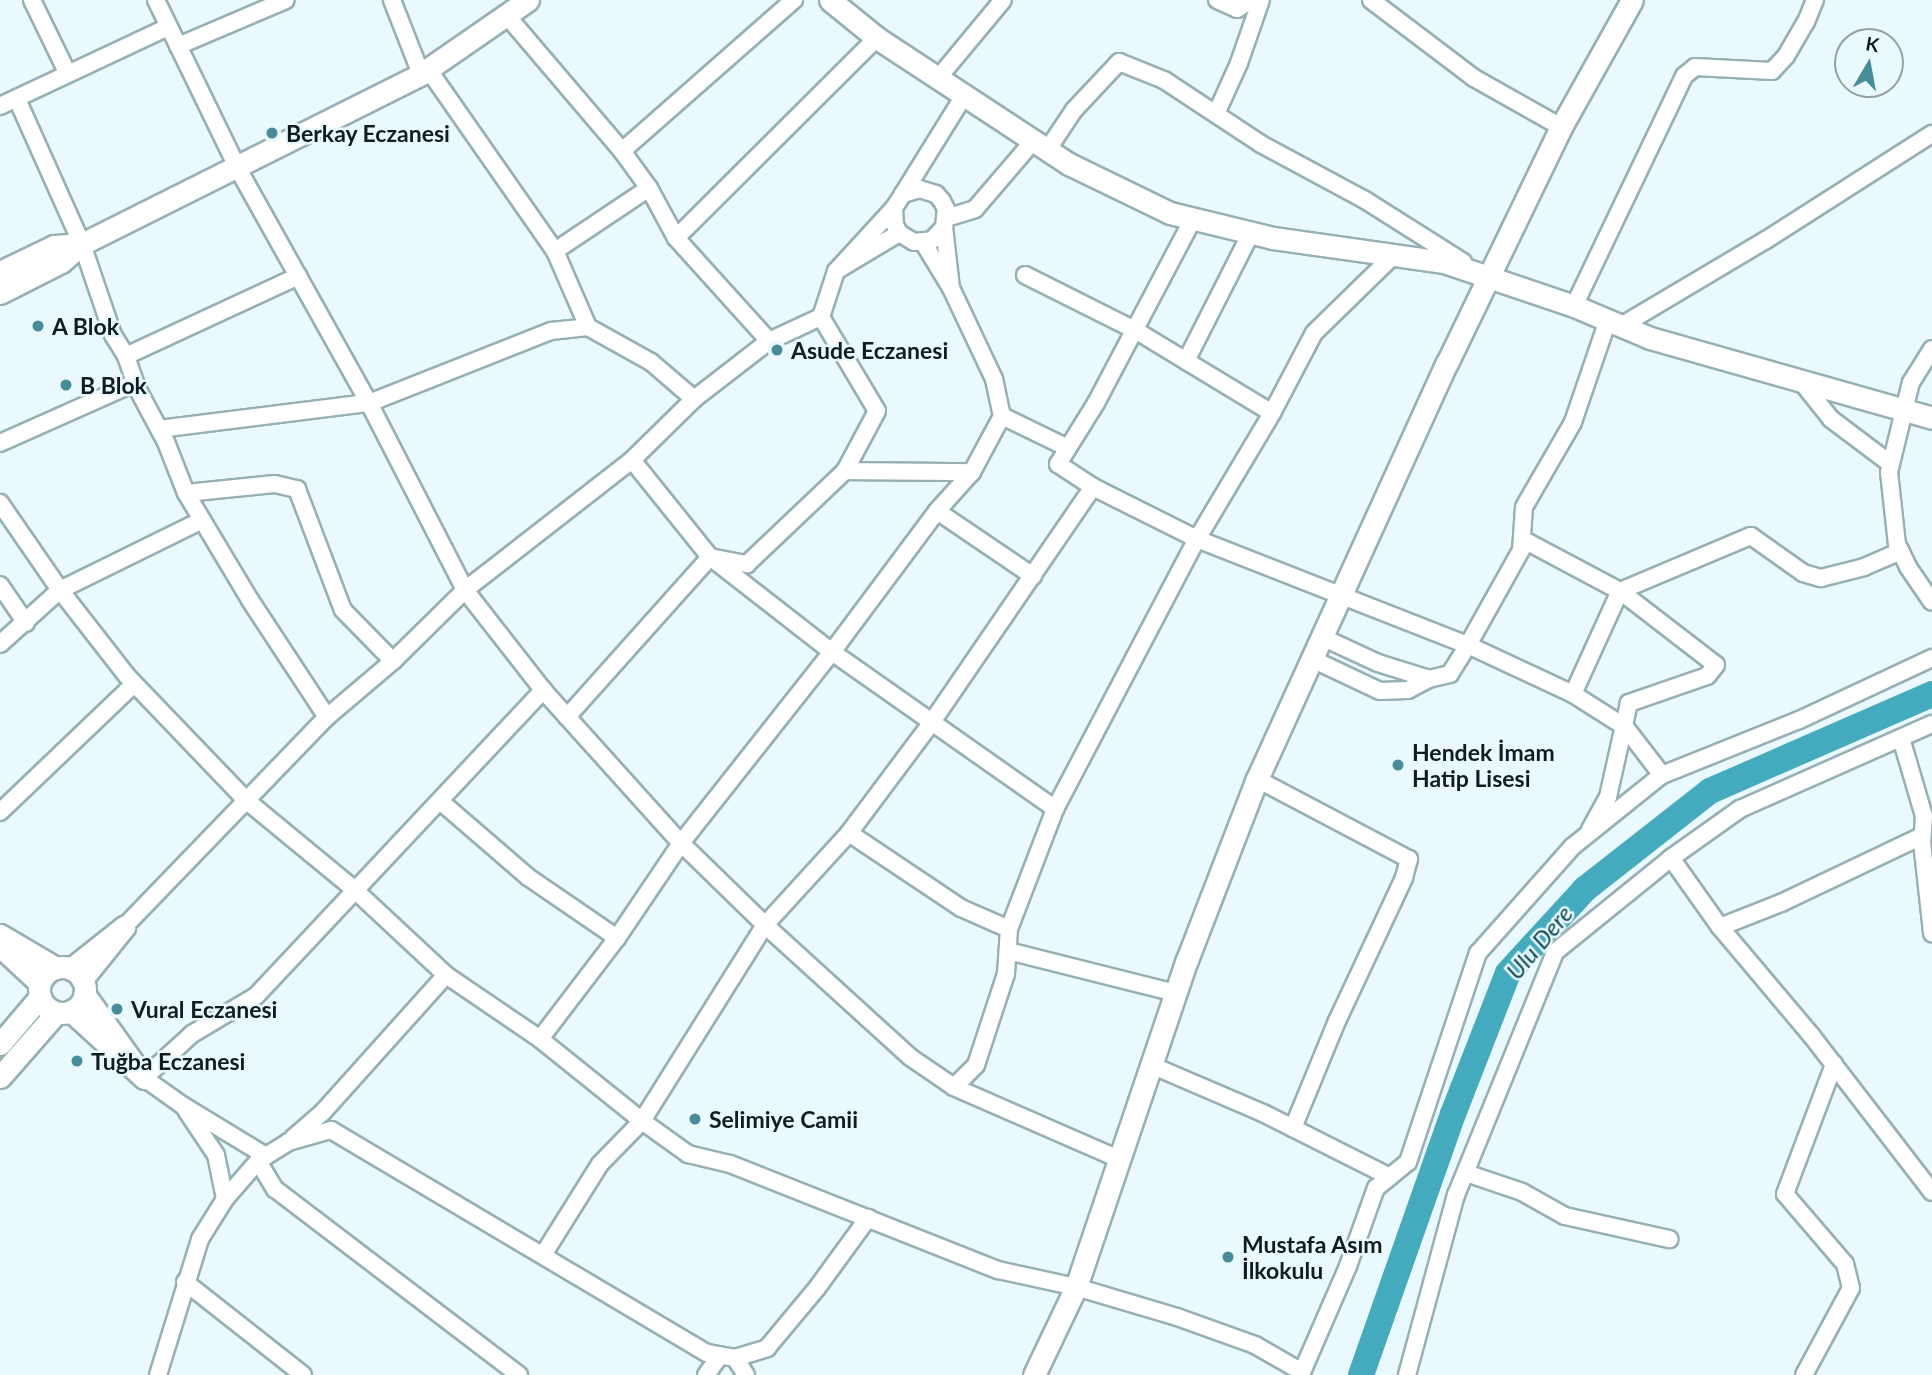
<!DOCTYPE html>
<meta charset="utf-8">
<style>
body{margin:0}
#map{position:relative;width:1932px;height:1375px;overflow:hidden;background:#e9f9fd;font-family:Lato,sans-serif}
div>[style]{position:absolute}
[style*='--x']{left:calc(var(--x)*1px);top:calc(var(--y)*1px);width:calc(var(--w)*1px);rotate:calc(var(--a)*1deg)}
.river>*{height:26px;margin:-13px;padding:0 13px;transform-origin:13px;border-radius:13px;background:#44abbf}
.roads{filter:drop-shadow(2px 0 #96b0b6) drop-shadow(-2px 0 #96b0b6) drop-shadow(0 2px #96b0b6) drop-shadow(0 -2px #96b0b6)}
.street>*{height:16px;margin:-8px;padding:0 8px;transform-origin:8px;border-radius:8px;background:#fff}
.secondary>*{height:21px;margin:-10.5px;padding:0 10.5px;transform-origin:10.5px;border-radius:10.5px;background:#fff}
.secondary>.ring{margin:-10.5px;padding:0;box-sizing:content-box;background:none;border:21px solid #fff;border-radius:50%}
.dots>*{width:19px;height:19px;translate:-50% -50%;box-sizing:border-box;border:4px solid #e9f9fd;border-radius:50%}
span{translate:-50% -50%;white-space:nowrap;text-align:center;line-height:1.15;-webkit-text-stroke:5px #e9f9fd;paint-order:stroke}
.poi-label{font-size:23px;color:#121b1e;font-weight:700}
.left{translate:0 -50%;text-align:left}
.water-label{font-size:24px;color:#114d58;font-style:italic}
.north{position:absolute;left:1834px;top:28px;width:70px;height:70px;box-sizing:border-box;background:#e9f9fd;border:2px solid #93a0a4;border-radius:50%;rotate:10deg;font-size:19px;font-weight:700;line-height:28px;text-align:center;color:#121b1e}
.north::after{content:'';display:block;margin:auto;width:24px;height:32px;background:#478c9a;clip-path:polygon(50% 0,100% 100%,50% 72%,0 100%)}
</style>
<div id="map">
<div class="river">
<div style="--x:1361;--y:1375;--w:277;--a:-70.6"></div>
<div style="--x:1453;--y:1114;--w:151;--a:-68.7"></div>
<div style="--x:1508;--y:973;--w:114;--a:-47.5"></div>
<div style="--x:1585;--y:889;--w:159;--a:-38.1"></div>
<div style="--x:1710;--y:791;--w:242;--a:-23.6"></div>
</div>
<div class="roads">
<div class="street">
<div style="--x:32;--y:0;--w:82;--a:64.1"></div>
<div style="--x:156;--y:0;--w:186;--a:64.1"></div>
<div style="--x:237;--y:167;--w:270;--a:60.8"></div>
<div style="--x:369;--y:403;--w:210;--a:62.8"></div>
<div style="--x:465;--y:590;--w:212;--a:-37.9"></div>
<div style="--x:632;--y:460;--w:87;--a:-44.5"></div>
<div style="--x:694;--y:399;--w:95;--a:-37.7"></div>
<div style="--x:769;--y:341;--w:57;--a:-24.8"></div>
<div style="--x:821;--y:317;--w:48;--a:-71.9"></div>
<div style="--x:392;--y:0;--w:79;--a:68.6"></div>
<div style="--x:1217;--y:0;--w:22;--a:24"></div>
<div style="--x:1237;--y:9;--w:17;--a:-33"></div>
<div style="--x:1371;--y:0;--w:129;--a:37.1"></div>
<div style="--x:1474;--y:78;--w:100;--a:29.4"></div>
<div style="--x:508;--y:17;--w:176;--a:49.6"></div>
<div style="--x:622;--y:151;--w:46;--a:53.9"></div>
<div style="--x:649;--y:188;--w:57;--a:61.6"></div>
<div style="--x:676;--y:238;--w:284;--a:-44.9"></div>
<div style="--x:178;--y:46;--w:117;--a:-23.1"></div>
<div style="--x:428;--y:69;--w:222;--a:55.1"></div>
<div style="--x:555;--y:251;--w:113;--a:-33.8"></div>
<div style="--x:939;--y:77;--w:100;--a:-50.3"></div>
<div style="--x:17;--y:99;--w:159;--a:65.9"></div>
<div style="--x:82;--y:244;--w:96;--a:71.2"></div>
<div style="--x:113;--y:335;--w:25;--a:58"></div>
<div style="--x:126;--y:356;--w:34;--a:71"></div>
<div style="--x:137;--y:388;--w:61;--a:61.8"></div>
<div style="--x:166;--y:442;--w:55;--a:68.6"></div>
<div style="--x:186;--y:493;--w:125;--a:59.1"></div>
<div style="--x:250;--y:600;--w:140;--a:56.7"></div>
<div style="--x:327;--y:717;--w:87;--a:-40.3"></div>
<div style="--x:393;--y:661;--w:101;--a:-44.6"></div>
<div style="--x:465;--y:590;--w:127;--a:52"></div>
<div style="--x:0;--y:106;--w:186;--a:-25.2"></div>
<div style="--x:1216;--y:114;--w:56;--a:-65.7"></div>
<div style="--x:1239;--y:63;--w:67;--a:-70.8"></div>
<div style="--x:1048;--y:149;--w:47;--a:-56.3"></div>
<div style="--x:1074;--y:110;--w:66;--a:-46.8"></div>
<div style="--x:1119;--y:62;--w:48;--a:21.8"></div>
<div style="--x:1164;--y:80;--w:116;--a:33.4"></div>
<div style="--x:1261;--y:144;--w:118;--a:28.3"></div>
<div style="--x:1365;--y:200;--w:116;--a:32.3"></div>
<div style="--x:622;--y:151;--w:229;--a:-41.3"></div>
<div style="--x:903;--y:194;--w:118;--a:-58.2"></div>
<div style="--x:894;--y:208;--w:86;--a:132.6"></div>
<div style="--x:836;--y:271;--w:74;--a:-31.1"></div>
<div style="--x:946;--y:218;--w:30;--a:-17"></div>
<div style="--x:975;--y:209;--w:92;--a:-49.4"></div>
<div style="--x:1193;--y:219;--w:208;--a:117.8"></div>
<div style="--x:1096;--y:403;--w:72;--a:121.9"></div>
<div style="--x:1058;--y:464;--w:42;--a:33.3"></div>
<div style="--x:1093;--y:487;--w:116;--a:26.6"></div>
<div style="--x:1197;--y:539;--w:291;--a:21.4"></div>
<div style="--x:1468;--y:645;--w:109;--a:-60.8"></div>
<div style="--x:1521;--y:550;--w:43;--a:-86"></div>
<div style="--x:1524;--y:507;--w:98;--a:-60"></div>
<div style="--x:1573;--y:422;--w:108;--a:-71.1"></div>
<div style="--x:676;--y:238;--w:139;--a:47.9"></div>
<div style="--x:923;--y:242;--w:54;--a:58.7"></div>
<div style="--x:951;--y:288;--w:61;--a:-96.5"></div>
<div style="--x:944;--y:227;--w:18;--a:-84"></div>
<div style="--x:946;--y:209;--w:9;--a:-117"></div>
<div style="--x:942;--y:201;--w:9;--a:-131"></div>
<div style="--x:936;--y:194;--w:17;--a:-163"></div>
<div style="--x:920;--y:189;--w:18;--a:164"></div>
<div style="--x:903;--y:194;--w:17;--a:123"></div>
<div style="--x:894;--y:208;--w:17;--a:87"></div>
<div style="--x:895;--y:225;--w:9;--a:63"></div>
<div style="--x:899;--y:233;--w:17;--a:31"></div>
<div style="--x:914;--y:242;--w:18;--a:-6"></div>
<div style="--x:932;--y:240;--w:18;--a:-47"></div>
<div style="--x:555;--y:251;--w:83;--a:66.5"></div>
<div style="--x:588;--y:327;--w:72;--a:29.1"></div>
<div style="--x:651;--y:362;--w:57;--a:40.7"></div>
<div style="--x:1025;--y:275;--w:123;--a:26.6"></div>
<div style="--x:1135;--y:330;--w:160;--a:31.2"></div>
<div style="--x:951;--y:288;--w:101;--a:64.7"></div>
<div style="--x:994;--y:379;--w:38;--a:78"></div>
<div style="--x:1002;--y:416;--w:73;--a:25.9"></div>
<div style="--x:1574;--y:306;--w:255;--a:-64.4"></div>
<div style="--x:1684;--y:76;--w:14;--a:-39"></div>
<div style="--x:1695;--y:67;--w:77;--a:3"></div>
<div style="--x:1772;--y:71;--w:21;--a:-47"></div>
<div style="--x:1786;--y:56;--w:39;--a:-60"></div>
<div style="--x:1806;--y:22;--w:24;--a:-68"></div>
<div style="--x:821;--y:317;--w:109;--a:59.2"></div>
<div style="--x:877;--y:411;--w:68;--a:118.1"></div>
<div style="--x:1621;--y:326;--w:169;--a:-30.7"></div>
<div style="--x:1766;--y:240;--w:197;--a:-32.6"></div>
<div style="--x:1932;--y:349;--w:39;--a:122"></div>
<div style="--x:1911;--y:382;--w:93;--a:103.7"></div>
<div style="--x:1889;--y:472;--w:72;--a:83.7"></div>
<div style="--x:1897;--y:544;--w:25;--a:64"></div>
<div style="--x:1908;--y:567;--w:42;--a:55.6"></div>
<div style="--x:126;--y:356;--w:190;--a:-24.9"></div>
<div style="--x:1186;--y:361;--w:144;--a:-63.1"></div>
<div style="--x:1800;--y:380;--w:50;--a:51.5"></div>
<div style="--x:1831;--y:419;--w:75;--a:36.9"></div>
<div style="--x:1002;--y:416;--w:64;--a:118.2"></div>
<div style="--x:972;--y:472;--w:52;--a:131.9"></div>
<div style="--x:937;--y:511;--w:176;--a:126.7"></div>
<div style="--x:832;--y:652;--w:273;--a:35.1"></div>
<div style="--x:159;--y:429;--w:212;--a:-7.1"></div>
<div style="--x:369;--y:403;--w:196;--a:-21.6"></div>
<div style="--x:551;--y:331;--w:37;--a:-6"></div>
<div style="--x:0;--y:443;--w:148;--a:-24"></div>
<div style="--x:186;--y:493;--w:89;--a:-5.8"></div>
<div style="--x:275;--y:484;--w:23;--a:13"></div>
<div style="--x:297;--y:489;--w:129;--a:69.2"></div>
<div style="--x:343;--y:610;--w:71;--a:45.6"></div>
<div style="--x:0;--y:503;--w:106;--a:55.4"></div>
<div style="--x:60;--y:590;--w:109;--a:52.1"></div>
<div style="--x:127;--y:676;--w:173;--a:46.2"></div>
<div style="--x:247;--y:801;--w:141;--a:39.5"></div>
<div style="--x:356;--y:891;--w:123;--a:43"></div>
<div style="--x:446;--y:975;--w:114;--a:34.2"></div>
<div style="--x:540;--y:1039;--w:131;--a:38.8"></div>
<div style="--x:642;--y:1121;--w:57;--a:35.7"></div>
<div style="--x:688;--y:1154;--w:43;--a:13.4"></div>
<div style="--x:730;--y:1164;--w:288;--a:21.6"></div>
<div style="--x:998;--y:1270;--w:80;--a:12.3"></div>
<div style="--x:1076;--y:1287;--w:105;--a:16.5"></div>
<div style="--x:1177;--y:1317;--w:83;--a:19.7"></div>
<div style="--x:1255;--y:1345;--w:54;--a:29.9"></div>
<div style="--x:1302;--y:1372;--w:116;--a:-66.5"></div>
<div style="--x:1348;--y:1266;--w:83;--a:-70.3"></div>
<div style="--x:1376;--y:1188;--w:41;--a:-39.1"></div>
<div style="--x:1408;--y:1162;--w:220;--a:-71.5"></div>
<div style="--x:1478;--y:953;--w:142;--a:-48.4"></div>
<div style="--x:1572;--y:847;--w:115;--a:-38.7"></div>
<div style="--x:1662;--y:775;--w:61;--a:-127.6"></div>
<div style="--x:1625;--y:727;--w:62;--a:-147.6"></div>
<div style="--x:1573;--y:694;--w:116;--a:-155"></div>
<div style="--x:1468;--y:645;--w:34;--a:122"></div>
<div style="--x:1450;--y:674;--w:22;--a:167"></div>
<div style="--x:1429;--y:679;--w:53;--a:-162.6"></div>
<div style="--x:1378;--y:663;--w:62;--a:-155.1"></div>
<div style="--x:937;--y:511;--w:116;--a:34.1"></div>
<div style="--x:1522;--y:539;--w:111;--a:28"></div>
<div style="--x:1620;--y:591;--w:142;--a:-22.8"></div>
<div style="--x:1751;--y:536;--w:64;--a:35.4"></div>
<div style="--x:1803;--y:573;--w:19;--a:16"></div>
<div style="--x:1821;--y:578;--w:44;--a:-14.3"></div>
<div style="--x:1864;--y:567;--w:40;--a:-23.4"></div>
<div style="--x:0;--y:585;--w:46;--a:55.6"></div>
<div style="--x:0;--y:644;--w:81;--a:-42"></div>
<div style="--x:60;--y:590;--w:158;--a:-26.2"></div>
<div style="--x:1312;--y:659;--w:75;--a:25.2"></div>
<div style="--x:1380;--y:691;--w:28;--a:-2"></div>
<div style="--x:1408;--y:690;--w:24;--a:-28"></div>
<div style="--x:1573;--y:694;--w:113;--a:-65.5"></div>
<div style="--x:1620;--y:591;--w:121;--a:37.6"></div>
<div style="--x:1716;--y:665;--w:14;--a:129"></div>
<div style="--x:1707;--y:676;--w:83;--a:160.9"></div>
<div style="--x:1629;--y:703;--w:96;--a:102.6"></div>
<div style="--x:1608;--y:797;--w:37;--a:119"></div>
<div style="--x:567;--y:717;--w:215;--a:-48.2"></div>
<div style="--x:710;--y:557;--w:38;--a:11"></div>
<div style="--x:747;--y:564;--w:135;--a:-43.5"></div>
<div style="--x:845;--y:471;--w:127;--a:0.5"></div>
<div style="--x:1901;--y:738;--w:81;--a:73.6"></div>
<div style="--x:1924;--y:816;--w:26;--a:94"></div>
<div style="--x:1922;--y:842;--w:92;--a:83.7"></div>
<div style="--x:1662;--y:775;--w:148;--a:-21.9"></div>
<div style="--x:1799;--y:720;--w:147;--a:-25"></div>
<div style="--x:1257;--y:779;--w:172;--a:27.8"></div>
<div style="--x:1409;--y:859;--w:20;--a:105"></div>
<div style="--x:1404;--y:878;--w:158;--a:115.1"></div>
<div style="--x:1337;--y:1021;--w:116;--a:112.4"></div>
<div style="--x:440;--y:801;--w:116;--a:40.8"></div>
<div style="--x:528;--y:877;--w:108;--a:34.4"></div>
<div style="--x:0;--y:812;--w:185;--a:-43.7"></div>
<div style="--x:849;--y:833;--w:135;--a:33.8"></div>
<div style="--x:961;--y:908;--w:52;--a:23.6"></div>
<div style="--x:1671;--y:858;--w:85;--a:54.6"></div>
<div style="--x:1720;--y:927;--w:66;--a:-21.5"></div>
<div style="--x:1781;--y:903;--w:156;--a:-25.4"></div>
<div style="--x:124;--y:927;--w:292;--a:-46"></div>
<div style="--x:1720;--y:927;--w:141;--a:49.9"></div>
<div style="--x:1811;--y:1035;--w:198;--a:52.4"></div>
<div style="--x:1008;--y:951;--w:172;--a:14.1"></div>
<div style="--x:540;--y:1039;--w:127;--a:-52.7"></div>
<div style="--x:617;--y:938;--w:115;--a:-56"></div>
<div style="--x:681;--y:843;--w:243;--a:-51.7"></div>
<div style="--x:832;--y:652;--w:155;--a:-142.1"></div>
<div style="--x:710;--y:557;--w:124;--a:-128.8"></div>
<div style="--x:1151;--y:1065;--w:122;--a:23.2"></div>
<div style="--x:1263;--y:1113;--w:142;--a:26.7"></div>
<div style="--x:954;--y:1087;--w:31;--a:-45"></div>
<div style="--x:976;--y:1065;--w:96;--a:-71.8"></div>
<div style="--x:1006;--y:974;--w:45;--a:-86.2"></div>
<div style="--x:1009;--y:929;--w:129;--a:-69"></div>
<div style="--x:1055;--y:809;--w:305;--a:-62.3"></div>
<div style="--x:1197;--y:539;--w:147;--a:-59.2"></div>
<div style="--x:1272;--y:413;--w:90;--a:-62.3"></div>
<div style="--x:1314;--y:333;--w:112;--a:-44.3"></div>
<div style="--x:186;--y:1110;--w:54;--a:56.3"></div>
<div style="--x:216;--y:1155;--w:45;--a:78.4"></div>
<div style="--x:293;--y:1138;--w:40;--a:-41"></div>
<div style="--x:323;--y:1112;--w:184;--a:-48.1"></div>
<div style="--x:266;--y:1156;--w:98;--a:-148.7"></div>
<div style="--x:182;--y:1105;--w:47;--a:-144.6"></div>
<div style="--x:144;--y:1078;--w:65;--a:-42.5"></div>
<div style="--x:192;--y:1034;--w:74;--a:-30.7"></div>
<div style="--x:256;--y:996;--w:420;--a:-46.8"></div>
<div style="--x:543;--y:690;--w:206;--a:48"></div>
<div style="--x:681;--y:843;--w:117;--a:44.3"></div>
<div style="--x:765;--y:925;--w:196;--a:42.3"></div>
<div style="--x:910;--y:1057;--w:53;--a:34.3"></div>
<div style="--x:954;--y:1087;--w:180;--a:23.6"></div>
<div style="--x:258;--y:1161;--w:33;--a:59"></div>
<div style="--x:275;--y:1189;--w:307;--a:37.3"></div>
<div style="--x:1466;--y:1173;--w:59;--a:18.7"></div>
<div style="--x:1522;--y:1192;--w:49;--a:29.2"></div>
<div style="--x:1565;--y:1216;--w:107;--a:12.5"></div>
<div style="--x:543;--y:1255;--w:107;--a:-57.9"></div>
<div style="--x:600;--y:1164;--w:60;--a:-45.7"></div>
<div style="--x:642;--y:1121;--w:231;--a:-57.9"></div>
<div style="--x:765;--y:925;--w:125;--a:-47.6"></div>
<div style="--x:849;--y:833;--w:139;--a:-53.2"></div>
<div style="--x:932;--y:722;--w:285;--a:-55.6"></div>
<div style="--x:185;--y:1282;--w:150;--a:38.2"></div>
<div style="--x:735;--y:1358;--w:20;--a:57"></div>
<div style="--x:158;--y:1375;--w:142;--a:-72.8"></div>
<div style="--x:200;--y:1239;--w:47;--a:-58"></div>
<div style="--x:225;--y:1199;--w:50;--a:-49"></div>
<div style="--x:258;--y:1161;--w:36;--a:-32"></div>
<div style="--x:288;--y:1142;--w:45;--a:-15.6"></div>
<div style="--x:331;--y:1130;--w:437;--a:30.7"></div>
<div style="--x:707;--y:1353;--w:28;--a:10"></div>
<div style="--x:735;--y:1358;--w:34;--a:-17"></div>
<div style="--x:767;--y:1348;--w:78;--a:-50.2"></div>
<div style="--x:817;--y:1288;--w:87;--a:-53.9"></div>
<div style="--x:706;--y:1375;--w:24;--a:-54"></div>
<div style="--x:1407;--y:1375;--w:187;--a:-74.8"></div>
<div style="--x:1456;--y:1195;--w:262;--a:-67.8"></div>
<div style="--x:1555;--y:952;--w:149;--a:-39"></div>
<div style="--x:1671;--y:858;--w:85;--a:-35.4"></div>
<div style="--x:1740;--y:809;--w:210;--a:-23.9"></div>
<div style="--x:1804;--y:1375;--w:99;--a:-61.6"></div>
<div style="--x:1851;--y:1288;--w:25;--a:-104"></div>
<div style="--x:1845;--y:1264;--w:92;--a:-130.6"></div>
<div style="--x:1785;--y:1194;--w:139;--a:-69.3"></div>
</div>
<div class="secondary">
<div style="--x:830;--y:0;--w:60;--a:39"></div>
<div style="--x:877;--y:38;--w:230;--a:33.3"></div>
<div style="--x:1069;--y:164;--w:112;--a:25.9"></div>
<div style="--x:1170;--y:213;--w:106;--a:13.6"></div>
<div style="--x:1273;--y:238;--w:173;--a:8"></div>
<div style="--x:1444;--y:262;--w:137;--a:18.7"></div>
<div style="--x:1574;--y:306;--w:82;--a:22.8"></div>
<div style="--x:1650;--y:338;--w:293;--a:15.8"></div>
<div style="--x:0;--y:272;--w:60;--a:-25.7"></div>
<div style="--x:54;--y:246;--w:28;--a:-4"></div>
<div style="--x:0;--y:293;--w:68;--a:-26.9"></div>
<div style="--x:61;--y:262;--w:28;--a:-41"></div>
<div style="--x:82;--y:244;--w:379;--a:-26.6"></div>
<div style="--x:421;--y:74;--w:130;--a:-34.7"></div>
<div style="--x:0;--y:935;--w:65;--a:30.5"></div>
<div style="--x:0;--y:946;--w:54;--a:42.8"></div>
<div class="ring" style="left:39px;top:967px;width:25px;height:25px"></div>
<div style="--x:71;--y:969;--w:68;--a:-38.4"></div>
<div style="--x:124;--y:927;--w:67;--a:128.9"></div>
<div style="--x:71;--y:1011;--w:99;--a:42.5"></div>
<div style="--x:144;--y:1078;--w:103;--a:-125.5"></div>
<div style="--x:0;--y:1044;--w:62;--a:-49.6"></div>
<div style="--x:0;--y:1077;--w:85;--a:-48.8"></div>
<div style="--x:1034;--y:1375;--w:98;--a:-64.5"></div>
<div style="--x:1076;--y:1287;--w:345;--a:-71.3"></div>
<div style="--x:1187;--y:960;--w:194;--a:-68.9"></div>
<div style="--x:1257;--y:779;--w:457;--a:-65.5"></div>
<div style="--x:1447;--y:363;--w:262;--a:-64.2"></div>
<div style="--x:1561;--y:127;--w:145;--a:-60.8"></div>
</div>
</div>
<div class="dots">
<div style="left:272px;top:133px;background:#478c9a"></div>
<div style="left:38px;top:326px;background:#478c9a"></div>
<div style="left:777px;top:350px;background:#478c9a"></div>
<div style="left:66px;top:385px;background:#478c9a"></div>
<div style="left:1398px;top:765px;background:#478c9a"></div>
<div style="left:117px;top:1009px;background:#478c9a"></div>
<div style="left:77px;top:1061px;background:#478c9a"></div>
<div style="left:695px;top:1119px;background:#478c9a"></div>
<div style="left:1228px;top:1257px;background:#478c9a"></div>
</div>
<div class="poi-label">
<span class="left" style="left:286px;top:133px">Berkay Eczanesi</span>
<span class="left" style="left:52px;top:326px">A Blok</span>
<span class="left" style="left:791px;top:350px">Asude Eczanesi</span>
<span class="left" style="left:80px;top:385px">B Blok</span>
<span class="left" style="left:1412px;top:765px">Hendek İmam<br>Hatip Lisesi</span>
<span class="left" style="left:131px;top:1009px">Vural Eczanesi</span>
<span class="left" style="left:91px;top:1061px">Tuğba Eczanesi</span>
<span class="left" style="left:709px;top:1119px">Selimiye Camii</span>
<span class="left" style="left:1242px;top:1257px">Mustafa Asım<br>İlkokulu</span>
</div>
<div class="water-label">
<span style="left:1539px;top:942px;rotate:-50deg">Ulu Dere</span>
</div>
<div class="north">K</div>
</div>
